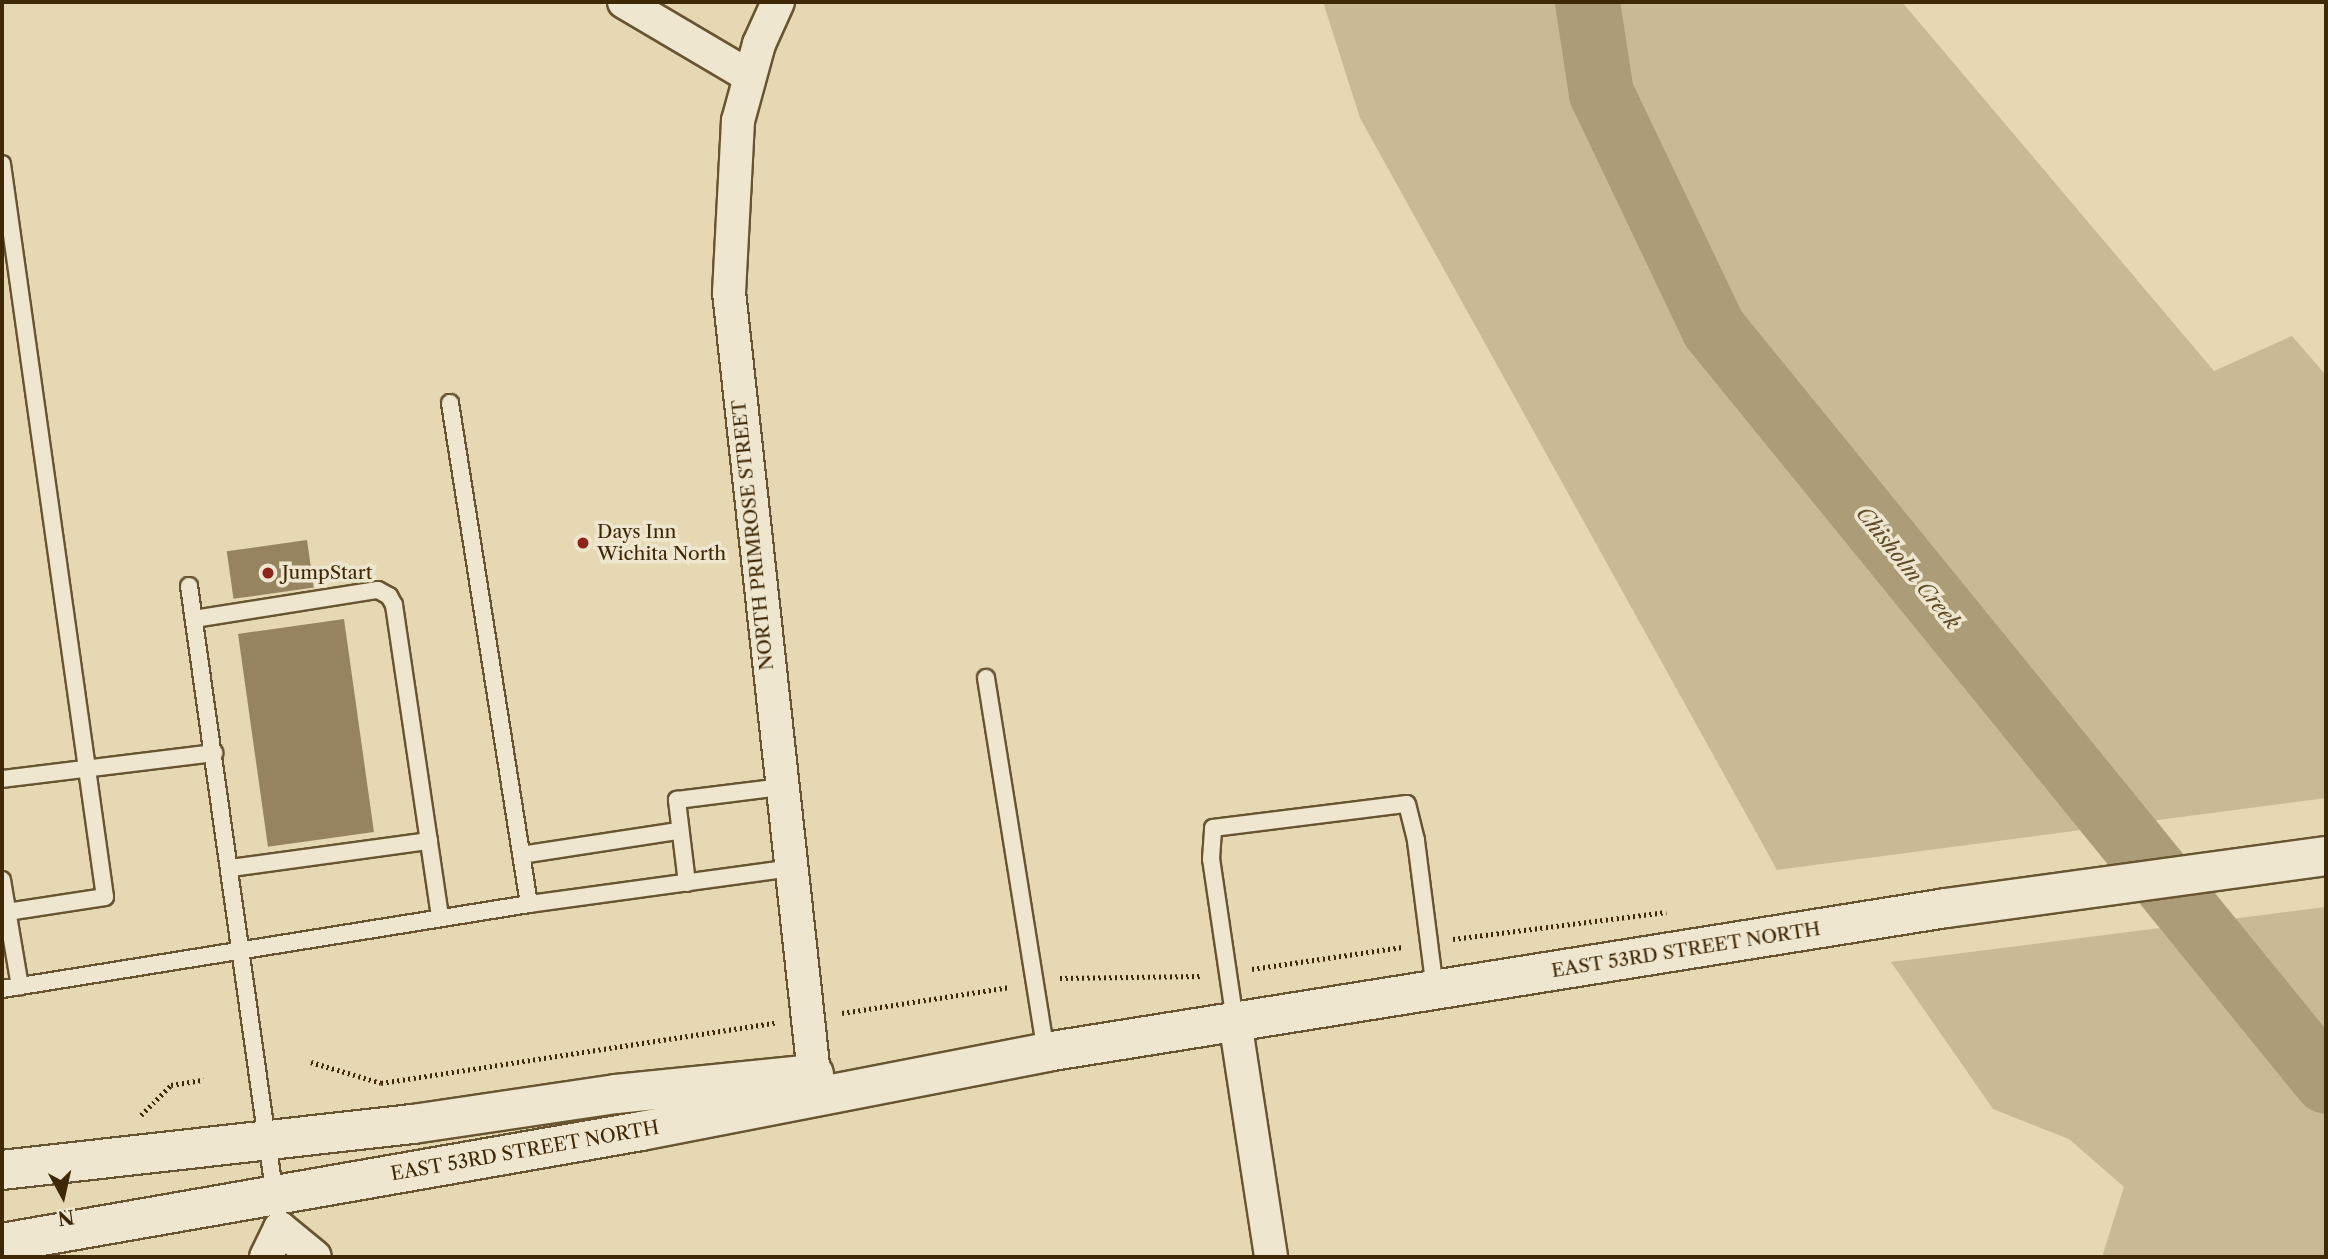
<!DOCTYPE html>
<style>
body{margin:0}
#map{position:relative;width:2328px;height:1259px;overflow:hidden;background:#e5d8b3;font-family:"Libre Caslon Text",serif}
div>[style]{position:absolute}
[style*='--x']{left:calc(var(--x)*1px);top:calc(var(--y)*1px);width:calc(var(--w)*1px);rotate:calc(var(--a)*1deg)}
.green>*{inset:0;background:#c9ba95}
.river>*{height:65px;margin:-32.5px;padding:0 32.5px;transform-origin:32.5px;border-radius:32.5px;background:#ad9c78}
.building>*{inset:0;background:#95845f;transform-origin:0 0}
.path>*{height:4.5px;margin-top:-2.25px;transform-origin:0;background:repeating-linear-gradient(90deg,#3f2805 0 2px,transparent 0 5.5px)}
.roads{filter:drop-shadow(2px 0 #685430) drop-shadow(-2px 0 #685430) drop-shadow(0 2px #685430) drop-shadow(0 -2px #685430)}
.service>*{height:16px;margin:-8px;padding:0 8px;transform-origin:8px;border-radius:8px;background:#eee6ce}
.minor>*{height:32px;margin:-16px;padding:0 16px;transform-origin:16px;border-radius:16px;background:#eee6ce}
.secondary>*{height:38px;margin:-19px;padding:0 19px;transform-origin:19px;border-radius:19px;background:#eee6ce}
.dots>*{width:19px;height:19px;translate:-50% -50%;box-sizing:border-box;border:4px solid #eee6ce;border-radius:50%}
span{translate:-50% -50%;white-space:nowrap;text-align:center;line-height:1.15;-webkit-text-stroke:7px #eee6ce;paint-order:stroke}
.poi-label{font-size:19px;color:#3f2805}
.left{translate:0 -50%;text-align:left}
.street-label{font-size:19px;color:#3f2805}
.water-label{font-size:21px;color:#604b28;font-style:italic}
.frame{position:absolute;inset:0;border:4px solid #3f2805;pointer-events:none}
.north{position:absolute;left:28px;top:1161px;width:70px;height:70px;-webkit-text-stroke:5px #eee6ce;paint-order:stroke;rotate:172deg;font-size:19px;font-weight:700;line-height:28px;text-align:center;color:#3f2805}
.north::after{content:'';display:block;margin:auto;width:24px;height:32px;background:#3f2805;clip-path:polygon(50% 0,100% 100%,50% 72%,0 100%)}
</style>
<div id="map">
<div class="green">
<div style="clip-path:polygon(1323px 2px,1902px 2px,2214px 371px,2292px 336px,2326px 375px,2326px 798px,1777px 870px,1360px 118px)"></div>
<div style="clip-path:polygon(2326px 907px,2326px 1257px,2102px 1257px,2124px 1187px,2069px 1139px,1993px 1109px,1891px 962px)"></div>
</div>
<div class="river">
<div style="--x:1587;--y:2;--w:92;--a:81.3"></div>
<div style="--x:1601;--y:93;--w:260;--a:64.5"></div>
<div style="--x:1713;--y:328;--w:971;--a:50.85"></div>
</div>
<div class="building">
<div style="left:307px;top:540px;width:48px;height:81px;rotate:82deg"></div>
<div style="left:344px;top:619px;width:215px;height:107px;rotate:82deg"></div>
</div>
<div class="path">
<div style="--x:1453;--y:939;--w:215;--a:-7.2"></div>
<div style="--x:1252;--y:969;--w:152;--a:-8.3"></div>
<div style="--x:1060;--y:978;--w:142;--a:-0.8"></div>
<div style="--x:842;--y:1013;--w:170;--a:-8.8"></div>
<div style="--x:311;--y:1062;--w:73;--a:16.7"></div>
<div style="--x:381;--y:1083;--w:399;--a:-8.7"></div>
<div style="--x:141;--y:1115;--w:42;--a:-45"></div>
<div style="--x:171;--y:1085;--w:33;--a:-9"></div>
</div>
<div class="roads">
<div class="service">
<div style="--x:2;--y:164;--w:740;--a:82"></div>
<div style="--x:105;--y:897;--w:99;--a:171.3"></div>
<div style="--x:450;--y:403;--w:507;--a:81.04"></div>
<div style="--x:189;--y:586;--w:617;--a:81.99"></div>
<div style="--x:194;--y:619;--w:186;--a:-9"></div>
<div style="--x:378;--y:590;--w:13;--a:29"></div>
<div style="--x:389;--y:596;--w:10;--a:61"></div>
<div style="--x:394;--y:605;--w:316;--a:81.6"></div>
<div style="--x:986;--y:678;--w:379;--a:80.9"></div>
<div style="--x:2;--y:779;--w:214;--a:-7"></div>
<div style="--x:521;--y:855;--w:159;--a:-8.7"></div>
<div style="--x:231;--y:868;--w:200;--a:-7.8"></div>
<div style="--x:2;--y:880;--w:108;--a:80.4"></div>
<div style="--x:687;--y:883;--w:84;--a:-96.9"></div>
<div style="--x:677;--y:800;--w:106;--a:-7.1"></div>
<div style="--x:2;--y:989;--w:534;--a:-9.16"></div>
<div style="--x:529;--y:904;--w:264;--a:-7.8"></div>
<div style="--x:1235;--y:1021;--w:164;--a:-98.4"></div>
<div style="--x:1211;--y:859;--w:31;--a:-86"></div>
<div style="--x:1213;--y:828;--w:195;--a:-7.1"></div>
<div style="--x:1407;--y:804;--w:38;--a:76"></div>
<div style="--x:1416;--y:841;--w:150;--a:82.7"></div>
</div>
<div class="minor">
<div style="--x:624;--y:2;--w:145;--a:30.6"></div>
<div style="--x:778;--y:2;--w:46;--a:114.3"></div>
<div style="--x:759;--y:44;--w:80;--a:105.3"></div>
<div style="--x:738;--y:121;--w:171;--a:93"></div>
<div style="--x:729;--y:292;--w:787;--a:83.8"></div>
<div style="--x:1235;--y:1021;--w:239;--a:81.3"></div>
<div style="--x:266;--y:1257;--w:32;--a:-64"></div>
<div style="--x:280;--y:1228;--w:45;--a:39.6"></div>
</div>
<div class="secondary">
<div style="--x:2;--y:1170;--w:414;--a:-6.4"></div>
<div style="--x:413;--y:1124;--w:205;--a:-8.4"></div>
<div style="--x:616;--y:1094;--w:199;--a:-5.8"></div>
<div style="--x:2;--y:1243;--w:649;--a:-9.94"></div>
<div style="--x:641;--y:1131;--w:413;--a:-11"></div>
<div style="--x:1046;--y:1052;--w:911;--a:-9.09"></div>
<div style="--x:1946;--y:908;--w:384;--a:-7.8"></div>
</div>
</div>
<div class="dots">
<div style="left:583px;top:543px;background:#8f2418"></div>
<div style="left:268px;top:573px;background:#8f2418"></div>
</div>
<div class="poi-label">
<span class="left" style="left:597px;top:543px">Days Inn<br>Wichita North</span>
<span class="left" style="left:282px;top:573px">JumpStart</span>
</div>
<div class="street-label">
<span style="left:753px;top:535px;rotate:-96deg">NORTH PRIMROSE STREET</span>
<span style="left:1686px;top:950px;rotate:-9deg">EAST 53RD STREET NORTH</span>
<span style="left:525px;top:1151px;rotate:-10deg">EAST 53RD STREET NORTH</span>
</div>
<div class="water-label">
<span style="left:1908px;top:568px;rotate:51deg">Chisholm Creek</span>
</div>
<div class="frame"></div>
<div class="north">N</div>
</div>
